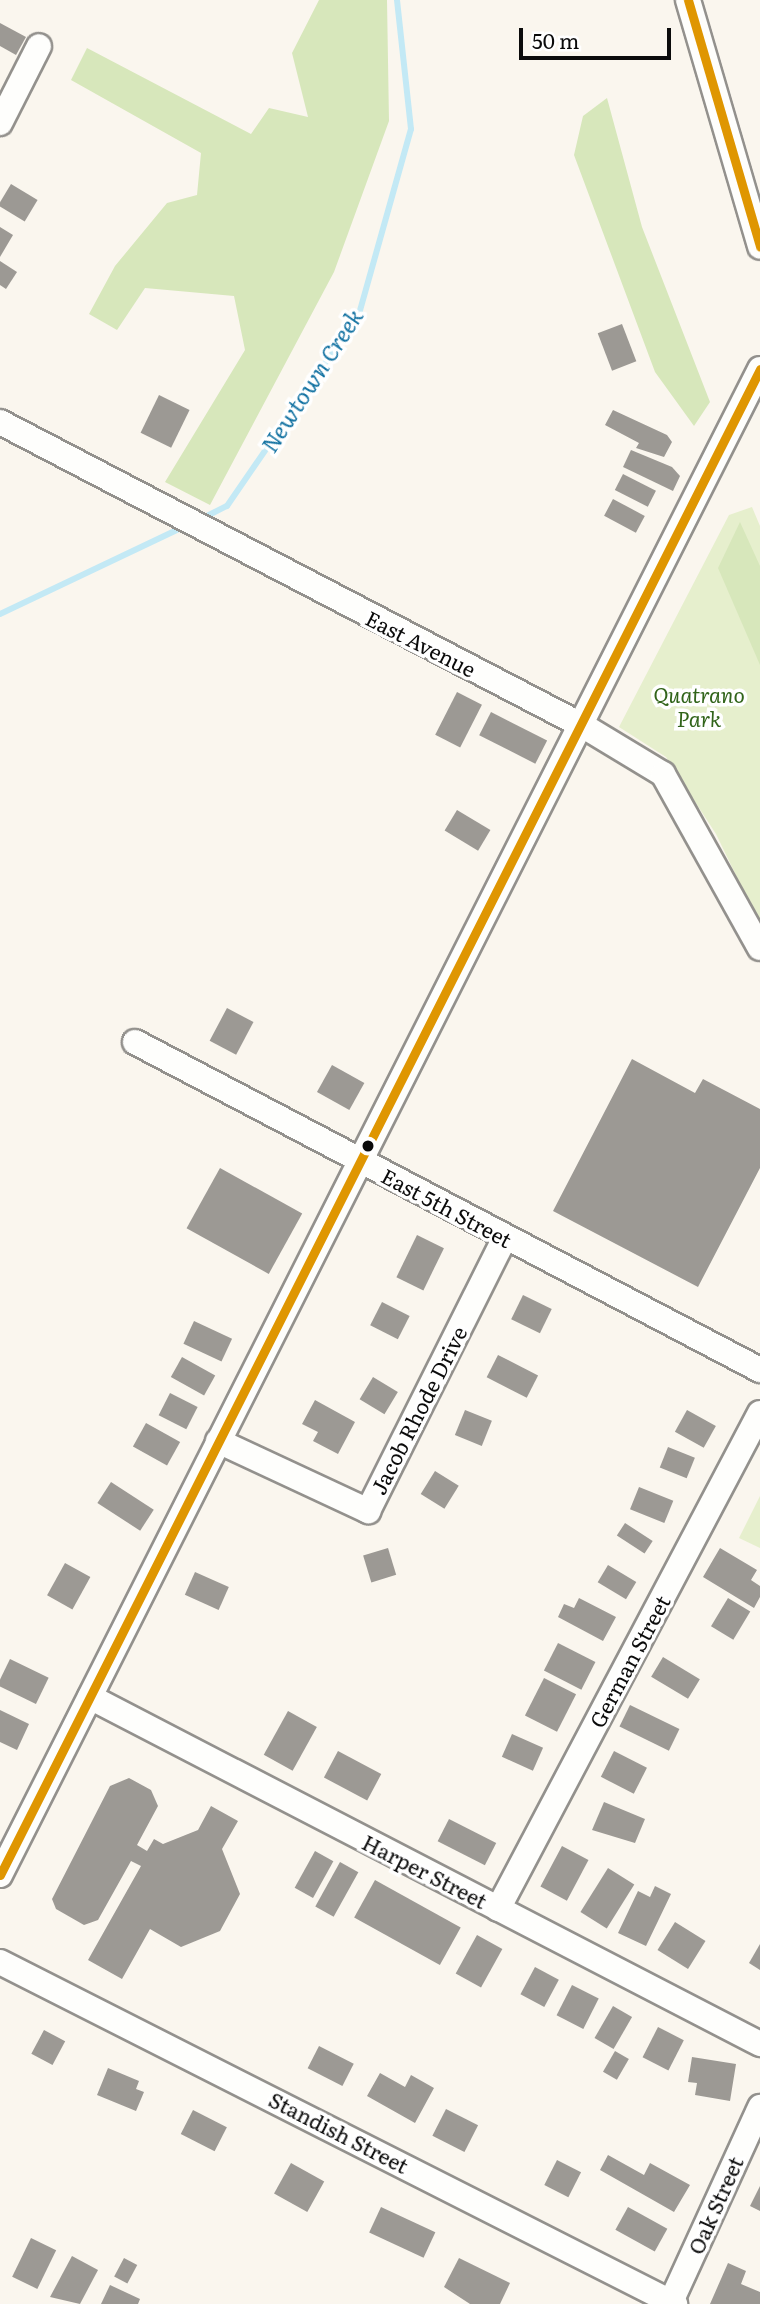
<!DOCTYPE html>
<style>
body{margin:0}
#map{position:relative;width:760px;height:2304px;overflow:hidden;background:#faf6ee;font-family:Literata,serif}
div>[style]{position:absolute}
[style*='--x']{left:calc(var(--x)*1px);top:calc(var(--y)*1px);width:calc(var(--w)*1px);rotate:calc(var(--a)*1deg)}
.green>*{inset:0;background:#e6efcd}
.forest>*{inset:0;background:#d7e7bb}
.stream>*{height:6px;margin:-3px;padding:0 3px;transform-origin:3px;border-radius:3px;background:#c3e9f5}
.building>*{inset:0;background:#9c9994;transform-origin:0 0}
.roads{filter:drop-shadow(2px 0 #93918d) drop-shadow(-2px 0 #93918d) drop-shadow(0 2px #93918d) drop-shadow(0 -2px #93918d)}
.minor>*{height:24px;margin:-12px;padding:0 12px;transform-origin:12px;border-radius:12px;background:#fefefc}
.bus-1>*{height:9px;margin:-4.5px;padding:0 4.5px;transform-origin:4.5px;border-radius:4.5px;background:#df9601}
.dots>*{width:19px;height:19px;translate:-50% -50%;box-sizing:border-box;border:4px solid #fff;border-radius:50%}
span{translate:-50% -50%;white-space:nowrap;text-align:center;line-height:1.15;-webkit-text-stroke:7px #fff;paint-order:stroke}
.street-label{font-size:21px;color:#0b0b0b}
.park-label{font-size:21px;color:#31641a;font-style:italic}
.water-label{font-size:23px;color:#1171a1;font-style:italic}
.scale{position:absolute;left:519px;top:28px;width:152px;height:32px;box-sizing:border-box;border:4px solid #0b0b0b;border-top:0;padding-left:9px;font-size:21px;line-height:24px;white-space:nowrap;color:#0b0b0b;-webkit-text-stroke:5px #fff;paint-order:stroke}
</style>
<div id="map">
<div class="green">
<div style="clip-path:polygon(752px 507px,760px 526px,760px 925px,716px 834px,666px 757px,619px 727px,729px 515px)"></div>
<div style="clip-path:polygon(760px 1496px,760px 1548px,739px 1538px)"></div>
</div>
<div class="forest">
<div style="clip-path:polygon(319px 0,387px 0,389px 121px,334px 272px,210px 505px,165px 482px,245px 350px,234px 296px,145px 288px,117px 330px,89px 314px,115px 266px,167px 203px,197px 195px,201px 153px,71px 80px,87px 48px,251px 134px,269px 108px,308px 117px,292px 53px)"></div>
<div style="clip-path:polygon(607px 98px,642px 227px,710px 402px,694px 426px,655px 372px,574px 155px,583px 116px)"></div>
<div style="clip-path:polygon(740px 522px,760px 566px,760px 665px,718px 568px)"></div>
</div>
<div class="stream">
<div style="--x:201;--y:519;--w:29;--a:-27"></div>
<div style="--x:227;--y:506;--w:233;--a:-55.5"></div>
<div style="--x:359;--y:314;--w:192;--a:-74.3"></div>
<div style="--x:411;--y:129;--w:130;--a:-96.2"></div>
<div style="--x:0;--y:614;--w:205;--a:-25.4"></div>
</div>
<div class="building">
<div style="clip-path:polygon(0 23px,26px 37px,16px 55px,0 46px)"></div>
<div style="left:11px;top:184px;width:31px;height:25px;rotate:31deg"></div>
<div style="clip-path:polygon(0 227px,13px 235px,0 257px)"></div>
<div style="clip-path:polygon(0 261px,17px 272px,6px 289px,0 285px)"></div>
<div style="left:622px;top:324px;width:40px;height:26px;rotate:69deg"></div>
<div style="left:159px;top:395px;width:34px;height:42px;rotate:26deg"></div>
<div style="clip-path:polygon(613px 410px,667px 435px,672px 442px,664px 457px,636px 448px,639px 443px,605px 425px)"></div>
<div style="clip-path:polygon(631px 450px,672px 467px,680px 476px,673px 491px,623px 467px)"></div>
<div style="left:623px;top:474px;width:37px;height:18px;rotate:27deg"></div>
<div style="left:613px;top:499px;width:36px;height:19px;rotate:28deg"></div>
<div style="left:457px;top:692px;width:28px;height:48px;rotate:27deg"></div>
<div style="left:491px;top:712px;width:63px;height:26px;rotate:27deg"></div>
<div style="left:457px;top:810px;width:39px;height:24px;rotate:31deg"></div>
<div style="left:227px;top:1008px;width:30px;height:37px;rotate:28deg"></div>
<div style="clip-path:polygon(632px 1059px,695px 1093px,703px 1079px,760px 1109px,760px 1168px,698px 1287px,553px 1211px)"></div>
<div style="left:332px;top:1065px;width:37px;height:31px;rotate:29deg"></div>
<div style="left:220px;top:1168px;width:94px;height:69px;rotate:29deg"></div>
<div style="left:417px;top:1235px;width:30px;height:47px;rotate:26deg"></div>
<div style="left:523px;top:1295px;width:32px;height:27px;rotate:26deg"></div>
<div style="left:382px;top:1302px;width:31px;height:26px;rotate:27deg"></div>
<div style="left:194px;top:1321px;width:42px;height:25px;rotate:25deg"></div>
<div style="left:498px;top:1355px;width:45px;height:25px;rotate:27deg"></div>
<div style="left:182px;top:1357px;width:38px;height:23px;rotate:29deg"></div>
<div style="left:373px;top:1377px;width:29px;height:26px;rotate:31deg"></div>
<div style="left:170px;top:1393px;width:31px;height:25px;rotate:27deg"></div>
<div style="clip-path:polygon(315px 1400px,355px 1422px,338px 1454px,313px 1441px,318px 1432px,302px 1424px)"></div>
<div style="left:465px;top:1410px;width:29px;height:27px;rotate:22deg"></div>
<div style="left:687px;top:1410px;width:33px;height:25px;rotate:29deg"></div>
<div style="left:146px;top:1423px;width:39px;height:27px;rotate:29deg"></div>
<div style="left:668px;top:1447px;width:29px;height:22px;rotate:22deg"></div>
<div style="left:435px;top:1471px;width:28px;height:27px;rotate:32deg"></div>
<div style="left:111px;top:1482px;width:51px;height:25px;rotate:33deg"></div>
<div style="left:639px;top:1487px;width:37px;height:24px;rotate:22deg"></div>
<div style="left:625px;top:1523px;width:33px;height:15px;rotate:33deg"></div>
<div style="left:388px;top:1548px;width:28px;height:26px;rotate:73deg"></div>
<div style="clip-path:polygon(720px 1548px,757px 1570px,751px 1580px,760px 1586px,760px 1597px,754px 1608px,703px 1577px)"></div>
<div style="left:65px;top:1563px;width:29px;height:37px;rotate:29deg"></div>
<div style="left:608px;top:1565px;width:33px;height:20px;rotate:31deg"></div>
<div style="left:195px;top:1572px;width:37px;height:25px;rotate:24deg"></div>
<div style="clip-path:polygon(579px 1598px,616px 1617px,603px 1641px,558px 1617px,564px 1604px,574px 1608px)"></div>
<div style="left:728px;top:1598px;width:26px;height:33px;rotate:31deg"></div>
<div style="left:558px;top:1643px;width:42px;height:31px;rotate:27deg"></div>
<div style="left:663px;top:1657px;width:43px;height:23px;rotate:31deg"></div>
<div style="left:10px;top:1659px;width:43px;height:29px;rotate:26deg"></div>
<div style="left:544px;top:1678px;width:36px;height:42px;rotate:27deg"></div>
<div style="left:630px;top:1705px;width:55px;height:24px;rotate:26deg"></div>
<div style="clip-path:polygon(0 1710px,29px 1724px,17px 1750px,0 1742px)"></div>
<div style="left:288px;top:1711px;width:33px;height:50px;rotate:29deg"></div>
<div style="left:512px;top:1734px;width:34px;height:25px;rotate:24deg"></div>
<div style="left:338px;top:1751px;width:49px;height:30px;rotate:28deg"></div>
<div style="left:614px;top:1751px;width:37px;height:29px;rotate:27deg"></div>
<div style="clip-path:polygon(129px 1778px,151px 1790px,158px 1806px,137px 1845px,147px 1851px,154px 1839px,163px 1844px,198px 1830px,211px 1806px,238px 1821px,222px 1849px,240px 1894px,220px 1931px,181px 1947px,150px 1929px,122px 1979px,88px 1960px,141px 1866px,131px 1861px,98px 1920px,84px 1925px,56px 1909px,52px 1899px,110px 1786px)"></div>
<div style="clip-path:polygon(604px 1802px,645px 1819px,635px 1843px,592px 1830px)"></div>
<div style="left:449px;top:1819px;width:53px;height:25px;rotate:27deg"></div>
<div style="left:562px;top:1846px;width:30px;height:46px;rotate:28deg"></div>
<div style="left:315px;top:1851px;width:21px;height:42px;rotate:29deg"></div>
<div style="left:340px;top:1862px;width:21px;height:51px;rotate:29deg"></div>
<div style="left:608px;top:1868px;width:31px;height:52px;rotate:32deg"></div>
<div style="left:375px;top:1880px;width:98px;height:43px;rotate:29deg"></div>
<div style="clip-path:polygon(655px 1886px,671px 1894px,646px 1946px,618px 1933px,638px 1891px,650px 1897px)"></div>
<div style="left:675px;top:1922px;width:36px;height:33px;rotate:32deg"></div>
<div style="left:477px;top:1935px;width:29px;height:44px;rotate:29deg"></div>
<div style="clip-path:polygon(760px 1944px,760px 1970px,749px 1963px)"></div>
<div style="left:535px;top:1967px;width:27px;height:31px;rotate:28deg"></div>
<div style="left:572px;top:1985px;width:30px;height:34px;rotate:27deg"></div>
<div style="left:613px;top:2006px;width:22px;height:37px;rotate:30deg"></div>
<div style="left:658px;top:2027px;width:29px;height:34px;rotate:27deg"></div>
<div style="left:44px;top:2030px;width:24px;height:27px;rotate:28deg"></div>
<div style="left:319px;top:2046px;width:39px;height:25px;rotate:27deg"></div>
<div style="left:615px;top:2051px;width:16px;height:24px;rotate:30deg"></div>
<div style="clip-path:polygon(692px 2057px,736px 2064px,730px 2101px,695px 2095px,697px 2083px,688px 2082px)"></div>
<div style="clip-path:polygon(108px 2068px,139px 2081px,136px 2089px,144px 2092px,136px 2111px,97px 2095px)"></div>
<div style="clip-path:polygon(380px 2073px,405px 2087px,411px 2075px,434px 2088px,415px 2123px,367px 2096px)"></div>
<div style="left:446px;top:2109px;width:36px;height:30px;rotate:27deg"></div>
<div style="left:193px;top:2110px;width:38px;height:27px;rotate:27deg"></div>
<div style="clip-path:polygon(608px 2155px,644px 2175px,650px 2163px,690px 2185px,674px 2212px,600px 2170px)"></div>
<div style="left:557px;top:2160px;width:27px;height:28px;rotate:27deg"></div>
<div style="left:291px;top:2163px;width:38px;height:35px;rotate:29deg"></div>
<div style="clip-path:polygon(760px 2186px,760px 2211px,750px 2206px)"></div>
<div style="left:381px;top:2207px;width:60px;height:28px;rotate:25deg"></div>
<div style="left:628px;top:2207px;width:45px;height:26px;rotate:29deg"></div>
<div style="left:31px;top:2238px;width:28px;height:43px;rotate:26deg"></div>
<div style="clip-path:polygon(72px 2256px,98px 2270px,80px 2304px,50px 2297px)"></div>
<div style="left:124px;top:2258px;width:15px;height:21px;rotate:28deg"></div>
<div style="clip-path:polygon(459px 2258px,510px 2283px,500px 2304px,470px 2304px,444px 2287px)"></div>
<div style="clip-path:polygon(728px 2263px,746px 2271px,741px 2284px,760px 2292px,760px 2304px,710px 2304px)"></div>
<div style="clip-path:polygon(110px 2285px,140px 2299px,138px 2304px,101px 2304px)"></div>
</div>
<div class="roads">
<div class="minor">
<div style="--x:688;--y:0;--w:257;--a:73.7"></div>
<div style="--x:0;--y:123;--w:86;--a:-63.1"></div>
<div style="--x:0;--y:422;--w:660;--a:27.54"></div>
<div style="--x:585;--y:727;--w:91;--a:31.1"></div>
<div style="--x:663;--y:774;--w:199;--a:60.9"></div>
<div style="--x:135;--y:1042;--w:706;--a:27.69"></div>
<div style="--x:218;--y:1441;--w:166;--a:25"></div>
<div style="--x:368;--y:1511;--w:306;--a:-63.4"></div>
<div style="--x:90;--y:1697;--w:755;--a:27.38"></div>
<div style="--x:0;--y:1875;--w:1687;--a:-63.22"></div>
<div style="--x:498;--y:1909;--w:561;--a:-62.16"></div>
<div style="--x:0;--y:1962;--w:757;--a:26.87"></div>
<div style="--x:670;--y:2304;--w:217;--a:-65.4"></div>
</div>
</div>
<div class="bus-1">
<div style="--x:688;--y:0;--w:257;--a:73.7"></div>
<div style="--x:0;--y:1875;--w:1687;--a:-63.22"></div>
</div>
<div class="dots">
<div style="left:368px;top:1146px;background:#0b0b0b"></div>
</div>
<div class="street-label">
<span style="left:421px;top:643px;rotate:27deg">East Avenue</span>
<span style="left:447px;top:1207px;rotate:28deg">East 5th Street</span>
<span style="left:418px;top:1410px;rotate:-63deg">Jacob Rhode Drive</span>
<span style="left:629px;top:1661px;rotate:-62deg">German Street</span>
<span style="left:425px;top:1871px;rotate:27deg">Harper Street</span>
<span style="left:339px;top:2132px;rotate:27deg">Standish Street</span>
<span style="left:715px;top:2205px;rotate:-66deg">Oak Street</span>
</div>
<div class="park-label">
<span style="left:699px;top:706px">Quatrano<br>Park</span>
</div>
<div class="water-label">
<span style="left:311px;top:380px;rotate:-57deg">Newtown Creek</span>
</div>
<div class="scale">50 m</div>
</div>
